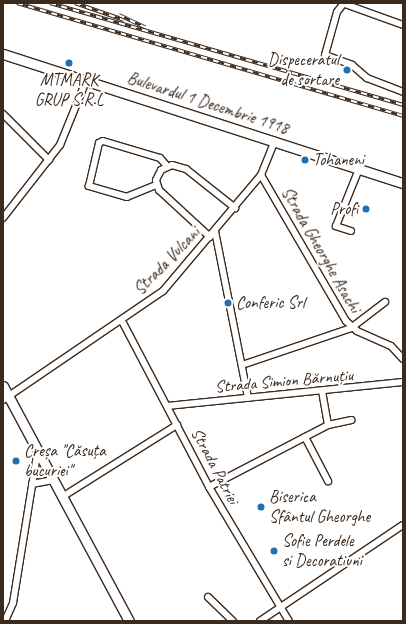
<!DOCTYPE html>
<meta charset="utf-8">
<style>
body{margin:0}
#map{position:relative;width:406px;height:624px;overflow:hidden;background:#fff;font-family:Caveat,sans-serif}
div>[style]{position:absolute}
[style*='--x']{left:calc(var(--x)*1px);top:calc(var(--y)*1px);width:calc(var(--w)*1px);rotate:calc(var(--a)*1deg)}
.roads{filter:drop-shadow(1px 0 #3b2a1e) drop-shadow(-1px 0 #3b2a1e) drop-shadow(0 1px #3b2a1e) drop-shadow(0 -1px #3b2a1e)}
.street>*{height:6px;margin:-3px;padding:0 3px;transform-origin:3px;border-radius:3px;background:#fff}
.secondary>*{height:9px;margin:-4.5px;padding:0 4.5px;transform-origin:4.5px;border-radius:4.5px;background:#fff}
.rail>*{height:3.5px;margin-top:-1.75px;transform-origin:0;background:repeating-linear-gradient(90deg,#fff 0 6px,#3b2a1e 0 12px);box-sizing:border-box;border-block:1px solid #3b2a1e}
.dots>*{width:11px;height:11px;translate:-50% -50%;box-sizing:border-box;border:2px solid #fff;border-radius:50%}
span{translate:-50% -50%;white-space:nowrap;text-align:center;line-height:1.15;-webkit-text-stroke:4px #fff;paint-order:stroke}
.poi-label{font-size:17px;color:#3b2a1e}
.right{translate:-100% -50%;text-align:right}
.left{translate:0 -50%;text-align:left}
.street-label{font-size:17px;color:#3b2a1e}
.frame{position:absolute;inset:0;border:4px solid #3b2a1e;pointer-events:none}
</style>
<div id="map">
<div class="roads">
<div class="street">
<div style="--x:342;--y:3;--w:65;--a:19.8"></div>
<div style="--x:344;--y:3;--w:11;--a:128"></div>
<div style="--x:337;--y:12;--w:45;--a:105.6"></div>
<div style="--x:325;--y:55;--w:29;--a:20"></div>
<div style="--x:352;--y:65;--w:20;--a:41"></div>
<div style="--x:367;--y:78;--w:39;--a:21"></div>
<div style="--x:3;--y:114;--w:65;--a:45"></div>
<div style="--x:261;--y:175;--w:169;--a:59.8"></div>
<div style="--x:346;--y:321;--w:15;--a:42"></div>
<div style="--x:357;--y:331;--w:37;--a:24"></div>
<div style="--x:391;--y:346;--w:18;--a:47"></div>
<div style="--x:156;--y:185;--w:31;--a:158"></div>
<div style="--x:127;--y:197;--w:40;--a:-164"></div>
<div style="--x:89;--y:186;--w:44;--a:-76.9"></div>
<div style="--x:99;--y:143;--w:4;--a:-27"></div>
<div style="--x:103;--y:141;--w:59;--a:16.6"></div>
<div style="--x:160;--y:158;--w:9;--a:49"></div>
<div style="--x:3;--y:218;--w:93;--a:-52"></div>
<div style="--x:60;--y:145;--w:69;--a:-67.9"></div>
<div style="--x:215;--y:231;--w:170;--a:78.8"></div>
<div style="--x:351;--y:231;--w:16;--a:-162"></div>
<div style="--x:336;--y:226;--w:61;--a:-68"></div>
<div style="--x:210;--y:237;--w:69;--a:-137.3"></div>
<div style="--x:159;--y:190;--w:10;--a:-107"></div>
<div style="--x:156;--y:180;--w:11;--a:-63"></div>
<div style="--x:161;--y:170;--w:12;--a:-24"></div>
<div style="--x:172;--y:165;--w:15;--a:16"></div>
<div style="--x:186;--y:169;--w:63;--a:38.5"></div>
<div style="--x:122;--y:321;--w:187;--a:62.3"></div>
<div style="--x:209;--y:487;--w:156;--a:59.2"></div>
<div style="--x:242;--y:365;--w:115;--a:-18.7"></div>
<div style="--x:351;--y:328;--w:43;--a:-37.4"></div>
<div style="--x:3;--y:400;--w:194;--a:-34.3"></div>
<div style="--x:163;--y:291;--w:152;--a:-49.8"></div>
<div style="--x:261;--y:175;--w:37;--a:-68"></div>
<div style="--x:167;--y:406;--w:237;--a:-5.8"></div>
<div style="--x:328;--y:425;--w:24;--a:-12"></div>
<div style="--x:305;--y:437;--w:50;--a:62.4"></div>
<div style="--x:32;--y:484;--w:20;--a:-11"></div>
<div style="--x:209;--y:487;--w:134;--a:-27.5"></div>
<div style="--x:328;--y:425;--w:34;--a:-100"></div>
<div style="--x:62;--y:497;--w:136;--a:-32.1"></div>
<div style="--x:208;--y:597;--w:35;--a:44"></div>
<div style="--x:5;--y:621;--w:20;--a:-66"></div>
<div style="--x:13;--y:603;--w:151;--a:-80.8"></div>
<div style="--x:260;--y:621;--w:172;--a:-33.9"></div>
</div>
<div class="secondary">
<div style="--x:3;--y:54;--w:420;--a:17.9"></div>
<div style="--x:3;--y:386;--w:267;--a:61.8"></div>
</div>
</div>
<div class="rail">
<div style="--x:17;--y:3;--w:402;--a:16.3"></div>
<div style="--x:50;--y:3;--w:367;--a:16.1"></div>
<div style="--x:75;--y:3;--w:52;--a:19.1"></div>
<div style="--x:119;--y:15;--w:29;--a:25"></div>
</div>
<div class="dots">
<div style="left:69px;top:63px;background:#1f6fb2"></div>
<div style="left:347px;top:70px;background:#1f6fb2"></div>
<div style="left:305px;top:160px;background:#1f6fb2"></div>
<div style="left:366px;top:209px;background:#1f6fb2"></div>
<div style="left:228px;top:303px;background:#1f6fb2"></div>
<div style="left:16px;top:461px;background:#1f6fb2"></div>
<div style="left:261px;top:507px;background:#1f6fb2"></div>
<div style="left:274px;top:551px;background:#1f6fb2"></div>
</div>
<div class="poi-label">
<span class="right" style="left:339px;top:70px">Dispeceratul<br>de sortare</span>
<span style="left:69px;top:90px">MTMARK<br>GRUP S.R.L</span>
<span class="left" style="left:313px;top:160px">Tohaneni</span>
<span class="right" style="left:358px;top:209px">Profi</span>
<span class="left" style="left:236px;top:303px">Conferic Srl</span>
<span class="left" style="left:24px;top:461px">Creșa "Căsuța<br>bucuriei"</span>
<span class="left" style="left:269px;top:507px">Biserica<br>Sfântul Gheorghe</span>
<span class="left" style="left:282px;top:551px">Sofie Perdele<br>si Decoratiuni</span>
</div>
<div class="street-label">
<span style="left:208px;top:103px;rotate:18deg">Bulevardul 1 Decembrie 1918</span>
<span style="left:321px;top:250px;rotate:60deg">Strada Gheorghe Asachi</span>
<span style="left:167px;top:261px;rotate:-46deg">Strada Vulcani</span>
<span style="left:284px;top:381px;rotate:-5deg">Strada Simion Bărnuțiu</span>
<span style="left:215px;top:466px;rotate:62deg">Strada Patriei</span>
</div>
<div class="frame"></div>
</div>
